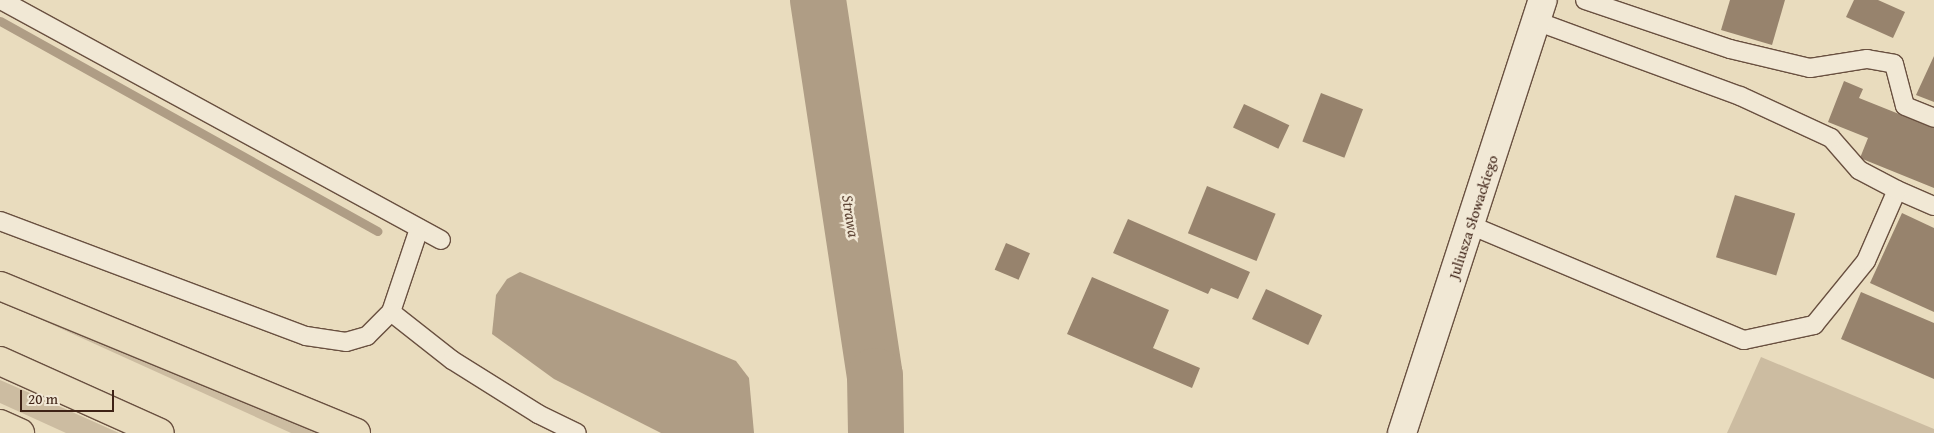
<!DOCTYPE html>
<meta charset="utf-8">
<style>
body{margin:0}
#map{position:relative;width:1934px;height:433px;overflow:hidden;background:#e9dcbe;font-family:"Gentium Book Plus",serif}
div>[style]{position:absolute}
[style*='--x']{left:calc(var(--x)*1px);top:calc(var(--y)*1px);width:calc(var(--w)*1px);rotate:calc(var(--a)*1deg)}
.green>*{inset:0;background:#ccbca1}
.water>*{inset:0;background:#af9d85}
.stream>*{height:9px;margin:-4.5px;padding:0 4.5px;transform-origin:4.5px;border-radius:4.5px;background:#af9d85}
.river>*{height:56px;margin:-28px;padding:0 28px;transform-origin:28px;border-radius:28px;background:#af9d85}
.building>*{inset:0;background:#97836d;transform-origin:0 0}
.roads{filter:drop-shadow(1px 0 #695040) drop-shadow(-1px 0 #695040) drop-shadow(0 1px #695040) drop-shadow(0 -1px #695040)}
.lane>*{height:18px;margin:-9px;padding:0 9px;transform-origin:9px;border-radius:9px;background:#f1e8d5}
.street>*{height:28px;margin:-14px;padding:0 14px;transform-origin:14px;border-radius:14px;background:#f1e8d5}
.highway>*{height:28px;margin:-14px;padding:0 14px;transform-origin:14px;border-radius:14px;background:#e9dcbe}
span{translate:-50% -50%;white-space:nowrap;text-align:center;line-height:1.15;-webkit-text-stroke:5px #f1e8d5;paint-order:stroke}
.street-label{font-size:15px;color:#3e2216}
.water-label{font-size:16px;color:#604737;font-style:italic}
.scale{position:absolute;left:20px;top:390px;width:94px;height:22px;box-sizing:border-box;border:2px solid #3e2216;border-top:0;padding-left:6px;font-size:15px;line-height:18px;white-space:nowrap;color:#3e2216;-webkit-text-stroke:4px #f1e8d5;paint-order:stroke}
</style>
<div id="map">
<div class="green">
<div style="clip-path:polygon(0 301px,321px 433px,291px 433px)"></div>
<div style="clip-path:polygon(1761px 357px,1934px 429px,1934px 433px,1727px 433px)"></div>
<div style="clip-path:polygon(0 380px,23px 390px,119px 433px,66px 433px,0 403px)"></div>
</div>
<div class="water">
<div style="clip-path:polygon(520px 272px,736px 361px,749px 378px,754px 433px,661px 433px,554px 379px,492px 334px,496px 295px,507px 279px)"></div>
</div>
<div class="stream">
<div style="--x:0;--y:21;--w:432;--a:29.1"></div>
</div>
<div class="river">
<div style="--x:818;--y:0;--w:380;--a:81.4"></div>
<div style="--x:875;--y:376;--w:57;--a:89"></div>
</div>
<div class="building">
<div style="clip-path:polygon(1730px 0,1785px 0,1772px 45px,1721px 30px)"></div>
<div style="clip-path:polygon(1854px 0,1878px 0,1905px 12px,1893px 38px,1846px 17px)"></div>
<div style="clip-path:polygon(1934px 56px,1934px 102px,1916px 95px)"></div>
<div style="clip-path:polygon(1844px 81px,1863px 89px,1859px 98px,1934px 128px,1934px 188px,1860px 158px,1868px 138px,1828px 122px)"></div>
<div style="left:1321px;top:93px;width:45px;height:52px;rotate:21deg"></div>
<div style="left:1244px;top:104px;width:50px;height:26px;rotate:25deg"></div>
<div style="left:1207px;top:186px;width:74px;height:51px;rotate:22deg"></div>
<div style="left:1735px;top:195px;width:63px;height:65px;rotate:17deg"></div>
<div style="clip-path:polygon(1902px 213px,1934px 228px,1934px 312px,1870px 283px)"></div>
<div style="clip-path:polygon(1128px 219px,1250px 272px,1238px 299px,1211px 288px,1208px 294px,1113px 253px)"></div>
<div style="left:1006px;top:243px;width:26px;height:29px;rotate:23deg"></div>
<div style="clip-path:polygon(1092px 277px,1169px 310px,1153px 348px,1200px 368px,1192px 388px,1067px 334px)"></div>
<div style="left:1266px;top:289px;width:62px;height:33px;rotate:25deg"></div>
<div style="clip-path:polygon(1861px 292px,1934px 323px,1934px 379px,1841px 339px)"></div>
</div>
<div class="roads">
<div class="lane">
<div style="--x:1;--y:0;--w:501;--a:28.61"></div>
<div style="--x:1585;--y:0;--w:153;--a:18.7"></div>
<div style="--x:1730;--y:49;--w:82;--a:13.4"></div>
<div style="--x:1810;--y:68;--w:58;--a:-9"></div>
<div style="--x:1867;--y:59;--w:27;--a:10"></div>
<div style="--x:1894;--y:64;--w:43;--a:75.3"></div>
<div style="--x:1905;--y:106;--w:31;--a:22"></div>
<div style="--x:1897;--y:190;--w:40;--a:23.4"></div>
<div style="--x:0;--y:221;--w:327;--a:20.6"></div>
<div style="--x:306;--y:336;--w:40;--a:8.5"></div>
<div style="--x:346;--y:342;--w:22;--a:-16"></div>
<div style="--x:367;--y:336;--w:34;--a:-45"></div>
<div style="--x:391;--y:312;--w:88;--a:-71.4"></div>
<div style="--x:1470;--y:225;--w:297;--a:22.8"></div>
<div style="--x:1744;--y:340;--w:72;--a:-12.1"></div>
<div style="--x:1814;--y:325;--w:82;--a:-50.9"></div>
<div style="--x:1866;--y:261;--w:77;--a:-66.4"></div>
<div style="--x:1897;--y:190;--w:43;--a:-152.2"></div>
<div style="--x:1859;--y:170;--w:43;--a:-131.2"></div>
<div style="--x:1831;--y:138;--w:100;--a:-155.2"></div>
<div style="--x:1740;--y:96;--w:217;--a:-159.8"></div>
<div style="--x:391;--y:312;--w:78;--a:38.2"></div>
<div style="--x:452;--y:360;--w:102;--a:32.1"></div>
<div style="--x:538;--y:414;--w:43;--a:26"></div>
</div>
<div class="street">
<div style="--x:1402;--y:433;--w:455;--a:-72"></div>
</div>
<div class="highway">
<div style="--x:0;--y:286;--w:385;--a:22.4"></div>
<div style="--x:0;--y:361;--w:175;--a:24.2"></div>
<div style="--x:0;--y:424;--w:22;--a:24"></div>
</div>
</div>
<div class="street-label">
<span style="left:1473px;top:217px;rotate:-72deg">Juliusza Słowackiego</span>
</div>
<div class="water-label">
<span style="left:851px;top:216px;rotate:81deg">Strawa</span>
</div>
<div class="scale">20 m</div>
</div>
